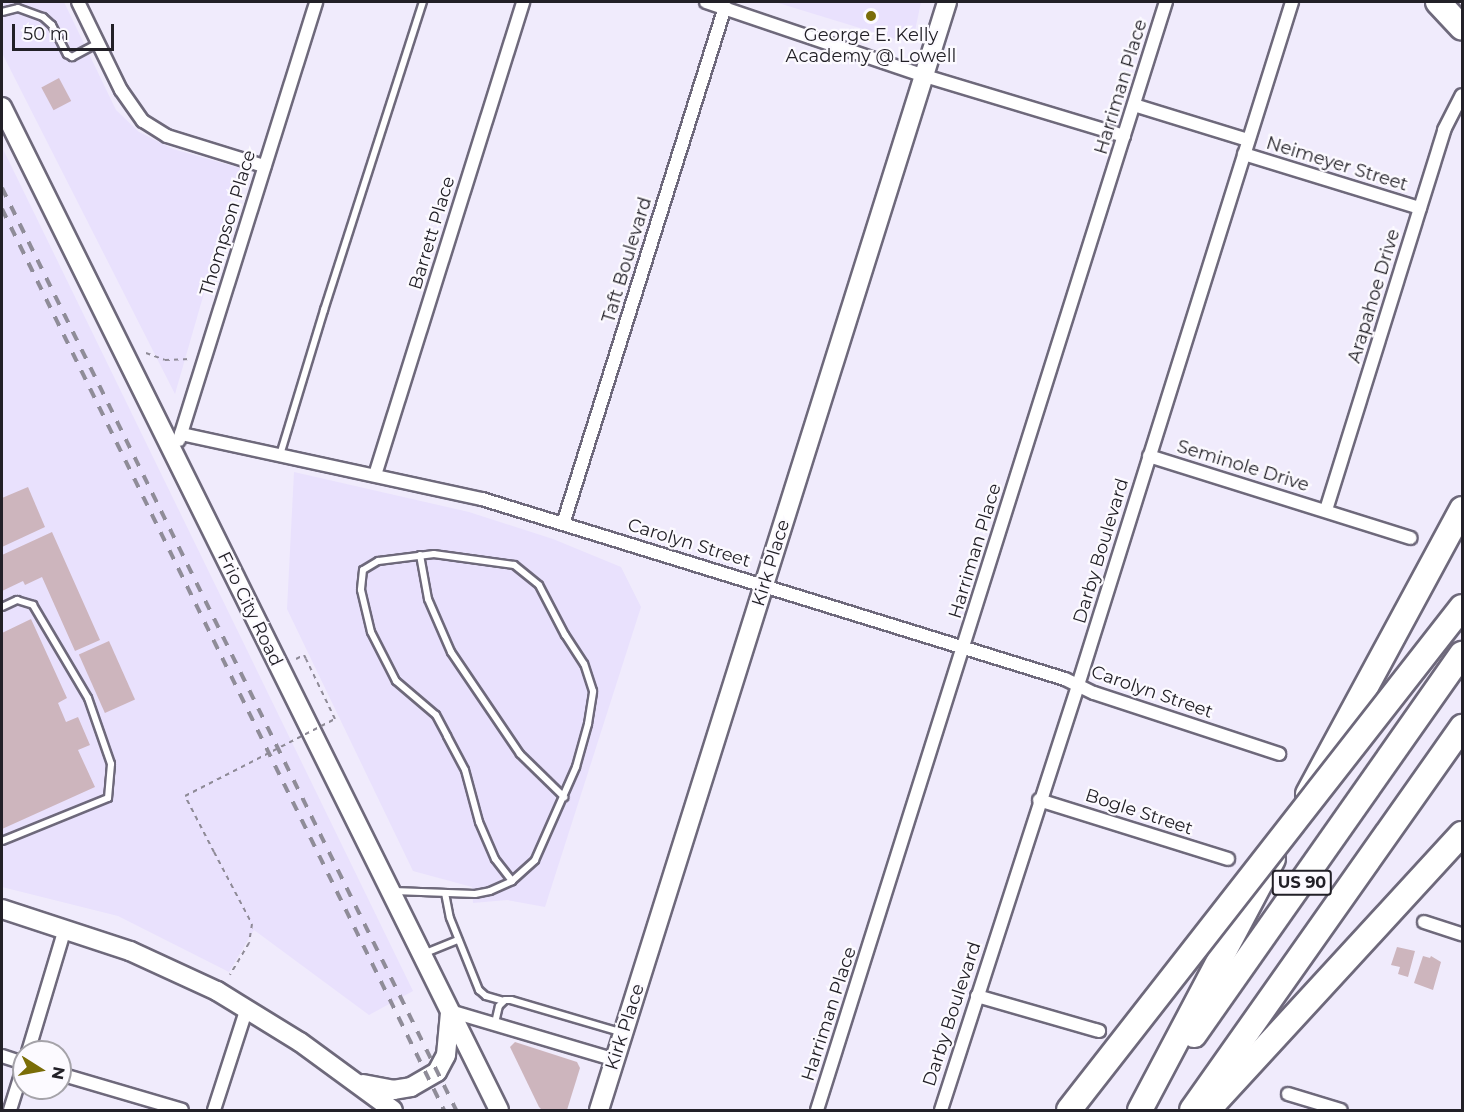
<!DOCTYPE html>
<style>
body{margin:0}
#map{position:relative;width:1464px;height:1112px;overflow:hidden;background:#f0ebfc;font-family:Montserrat,sans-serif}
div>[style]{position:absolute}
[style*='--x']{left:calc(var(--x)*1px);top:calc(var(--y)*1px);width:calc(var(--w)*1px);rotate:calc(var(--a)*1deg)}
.built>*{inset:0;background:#e9e1fd}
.building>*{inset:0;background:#cdb5bd;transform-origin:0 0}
.path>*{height:2px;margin-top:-1px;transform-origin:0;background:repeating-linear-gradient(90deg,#8e8a96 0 4.5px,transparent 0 9px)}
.roads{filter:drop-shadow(2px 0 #6e697b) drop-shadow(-2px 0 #6e697b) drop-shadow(0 2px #6e697b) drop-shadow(0 -2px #6e697b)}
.lane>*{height:6px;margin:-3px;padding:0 3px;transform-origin:3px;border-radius:3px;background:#fff}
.street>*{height:12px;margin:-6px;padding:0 6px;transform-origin:6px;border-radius:6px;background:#fff}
.secondary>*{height:18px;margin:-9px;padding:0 9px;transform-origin:9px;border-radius:9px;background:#fff}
.highway>*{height:24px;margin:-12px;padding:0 12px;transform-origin:12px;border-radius:12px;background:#fff}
.rail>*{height:4px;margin-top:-2px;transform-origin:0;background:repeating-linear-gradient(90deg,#8f8c98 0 10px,transparent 0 20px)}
.path-bridge>*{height:2px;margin-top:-1px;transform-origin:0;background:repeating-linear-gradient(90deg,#8e8a96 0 4.5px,transparent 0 9px)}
.bridges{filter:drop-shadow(2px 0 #6e697b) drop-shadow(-2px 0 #6e697b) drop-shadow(0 2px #6e697b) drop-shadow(0 -2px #6e697b)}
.highway-bridge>*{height:24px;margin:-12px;padding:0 12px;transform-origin:12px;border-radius:12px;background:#fff}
.dots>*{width:16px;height:16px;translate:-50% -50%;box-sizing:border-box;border:3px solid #fcfaff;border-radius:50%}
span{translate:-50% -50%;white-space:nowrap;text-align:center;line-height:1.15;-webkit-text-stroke:4.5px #fcfaff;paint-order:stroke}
.shield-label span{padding:2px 4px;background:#fcfaff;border:2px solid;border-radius:4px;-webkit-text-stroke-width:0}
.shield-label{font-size:16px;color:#222027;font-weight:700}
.poi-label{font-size:18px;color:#222027}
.street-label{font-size:18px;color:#222027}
.frame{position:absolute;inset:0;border:3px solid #222027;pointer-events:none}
.north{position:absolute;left:12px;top:1040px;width:60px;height:60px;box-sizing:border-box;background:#fcfaff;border:2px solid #a5a3a9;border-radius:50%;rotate:101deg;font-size:16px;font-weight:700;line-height:24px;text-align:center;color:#222027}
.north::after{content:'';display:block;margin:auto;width:21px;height:27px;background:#7a6d08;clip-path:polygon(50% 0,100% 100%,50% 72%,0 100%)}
.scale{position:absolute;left:12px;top:24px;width:102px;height:27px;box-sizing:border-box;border:3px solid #222027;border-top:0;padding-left:8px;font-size:18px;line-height:21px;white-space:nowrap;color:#222027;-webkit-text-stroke:4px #fcfaff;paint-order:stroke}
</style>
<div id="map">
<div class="built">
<div style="clip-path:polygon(2px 2px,64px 2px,116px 110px,139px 132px,173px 149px,240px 168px,175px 394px,2px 53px)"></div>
<div style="clip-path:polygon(775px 2px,921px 2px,915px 31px,899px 40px)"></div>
<div style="clip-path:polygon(2px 147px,413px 991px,369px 1015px,254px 930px,229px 972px,118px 916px,2px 887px)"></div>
<div style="clip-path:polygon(294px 472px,469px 512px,553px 539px,621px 567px,641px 607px,545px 907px,507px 900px,473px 903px,472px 887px,413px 871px,287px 609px)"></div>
</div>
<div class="building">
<div style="left:59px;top:78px;width:26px;height:20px;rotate:62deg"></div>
<div style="clip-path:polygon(28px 487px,45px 527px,2px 547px,2px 498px)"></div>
<div style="clip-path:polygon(52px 532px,100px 640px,75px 651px,42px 577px,25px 585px,23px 581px,2px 591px,2px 555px)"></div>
<div style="clip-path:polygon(31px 619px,67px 698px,58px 703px,66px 722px,78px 717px,90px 745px,78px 750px,95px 787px,2px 829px,2px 633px)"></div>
<div style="left:109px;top:641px;width:64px;height:33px;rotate:66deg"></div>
<div style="clip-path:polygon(1397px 947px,1415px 951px,1408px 977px,1398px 974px,1400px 967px,1391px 965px)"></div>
<div style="clip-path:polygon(1423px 956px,1430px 958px,1431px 956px,1441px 962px,1433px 990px,1414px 983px)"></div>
<div style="clip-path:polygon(515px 1042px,577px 1062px,580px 1068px,567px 1110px,542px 1110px,539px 1107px,510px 1047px)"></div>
</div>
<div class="path">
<div style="--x:146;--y:353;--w:20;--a:20"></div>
<div style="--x:165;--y:360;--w:26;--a:-2"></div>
<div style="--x:296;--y:659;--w:9;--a:-27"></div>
<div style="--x:304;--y:655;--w:4;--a:63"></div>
<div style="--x:214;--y:852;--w:81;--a:62.2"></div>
<div style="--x:252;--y:924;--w:19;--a:99"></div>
<div style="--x:249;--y:943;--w:37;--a:121"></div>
</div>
<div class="roads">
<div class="lane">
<div style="--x:2;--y:12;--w:16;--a:-14"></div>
<div style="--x:18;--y:8;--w:27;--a:20"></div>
<div style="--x:43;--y:17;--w:12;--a:42"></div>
<div style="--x:52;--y:25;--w:33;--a:63"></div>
<div style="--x:67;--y:54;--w:6;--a:31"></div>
<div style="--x:72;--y:57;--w:30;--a:-28"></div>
<div style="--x:280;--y:455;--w:152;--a:-73.1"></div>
<div style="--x:324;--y:310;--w:324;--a:-72.2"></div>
<div style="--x:420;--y:555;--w:45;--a:79.7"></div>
<div style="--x:428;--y:599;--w:58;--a:66.5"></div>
<div style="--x:451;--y:652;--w:123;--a:55.9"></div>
<div style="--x:520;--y:754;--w:62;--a:44.3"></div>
<div style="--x:2;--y:607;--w:17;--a:-25"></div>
<div style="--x:17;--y:600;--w:17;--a:17"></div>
<div style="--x:33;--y:605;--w:108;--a:59.4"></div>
<div style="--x:88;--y:698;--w:70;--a:70.8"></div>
<div style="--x:111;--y:764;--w:34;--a:95"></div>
<div style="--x:108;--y:798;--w:114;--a:157.9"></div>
<div style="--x:394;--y:891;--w:81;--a:2.1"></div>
<div style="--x:475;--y:894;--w:15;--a:-11"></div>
<div style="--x:490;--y:891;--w:24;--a:-24"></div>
<div style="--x:512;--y:881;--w:31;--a:-42"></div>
<div style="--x:535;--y:860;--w:102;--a:-66.2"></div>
<div style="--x:576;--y:767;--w:45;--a:-74.4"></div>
<div style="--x:588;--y:724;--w:33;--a:-81"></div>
<div style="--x:593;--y:691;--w:28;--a:-108"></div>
<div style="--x:584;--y:664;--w:35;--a:-123"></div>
<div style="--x:565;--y:635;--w:56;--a:-117.5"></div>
<div style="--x:539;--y:585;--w:32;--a:-141"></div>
<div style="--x:514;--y:565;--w:81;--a:-172.2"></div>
<div style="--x:434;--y:554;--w:56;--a:172.9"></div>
<div style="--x:378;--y:561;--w:17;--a:149"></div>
<div style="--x:363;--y:570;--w:20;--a:96"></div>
<div style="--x:361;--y:590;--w:43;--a:76.6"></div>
<div style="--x:371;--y:632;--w:55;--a:63"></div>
<div style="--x:396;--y:681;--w:52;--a:40.4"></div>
<div style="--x:436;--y:715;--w:24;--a:62"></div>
<div style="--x:447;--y:736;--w:38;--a:62"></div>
<div style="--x:465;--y:770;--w:54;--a:74.9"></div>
<div style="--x:479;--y:822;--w:40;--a:66.6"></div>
<div style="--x:495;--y:859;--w:28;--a:52"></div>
<div style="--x:445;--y:893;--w:25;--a:79"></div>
<div style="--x:450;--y:918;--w:78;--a:68.1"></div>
<div style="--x:479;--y:990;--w:9;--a:41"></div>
<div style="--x:486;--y:996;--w:18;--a:16"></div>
<div style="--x:423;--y:954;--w:38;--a:-22"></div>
<div style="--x:495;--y:1023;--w:17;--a:-77"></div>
<div style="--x:499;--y:1006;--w:8;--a:-45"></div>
<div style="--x:505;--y:1000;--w:6;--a:0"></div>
<div style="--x:511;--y:1000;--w:114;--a:16.4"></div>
</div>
<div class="street">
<div style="--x:78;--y:2;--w:98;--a:64"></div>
<div style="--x:121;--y:90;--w:38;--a:55"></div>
<div style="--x:143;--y:121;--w:28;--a:32"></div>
<div style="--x:167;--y:136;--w:102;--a:17.2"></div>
<div style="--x:706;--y:2;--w:231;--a:18.7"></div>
<div style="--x:925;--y:76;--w:208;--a:16.8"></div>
<div style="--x:1134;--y:105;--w:119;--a:17.1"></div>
<div style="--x:1244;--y:154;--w:184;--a:17.1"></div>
<div style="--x:181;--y:434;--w:308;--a:12.2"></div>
<div style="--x:482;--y:499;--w:610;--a:17.16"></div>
<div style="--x:1065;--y:679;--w:32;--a:26"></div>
<div style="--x:1094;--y:693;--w:195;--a:18.2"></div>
<div style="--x:179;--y:440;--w:459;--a:-72.6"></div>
<div style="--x:1149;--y:456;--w:274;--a:17.4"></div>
<div style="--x:375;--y:475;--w:496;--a:-72.6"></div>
<div style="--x:1326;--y:510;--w:398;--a:-72.7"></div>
<div style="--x:1444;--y:130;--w:39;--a:-63"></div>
<div style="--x:563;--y:524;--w:542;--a:-72.6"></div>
<div style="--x:1039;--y:800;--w:198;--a:17.3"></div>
<div style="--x:1424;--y:922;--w:40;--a:18"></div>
<div style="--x:977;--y:996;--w:127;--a:16"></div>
<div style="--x:450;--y:1011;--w:172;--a:16.5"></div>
<div style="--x:28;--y:1052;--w:128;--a:-73.3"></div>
<div style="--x:2;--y:1056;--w:23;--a:18"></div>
<div style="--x:60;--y:1074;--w:127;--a:16.4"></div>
<div style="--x:1288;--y:1094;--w:55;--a:16.8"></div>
<div style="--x:10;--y:1110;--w:47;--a:-72.7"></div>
<div style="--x:214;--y:1110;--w:107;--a:-72.1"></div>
<div style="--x:817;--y:1110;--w:1162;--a:-72.52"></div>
<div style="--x:941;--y:1110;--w:447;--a:-72.1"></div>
<div style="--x:1078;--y:685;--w:716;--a:-72.6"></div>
</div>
<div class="secondary">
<div style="--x:2;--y:107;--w:1119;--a:63.64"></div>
<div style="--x:2;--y:909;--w:135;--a:18.2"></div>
<div style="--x:130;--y:951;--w:96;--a:24.7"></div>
<div style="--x:217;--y:991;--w:97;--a:31.6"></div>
<div style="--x:300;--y:1042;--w:115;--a:36.2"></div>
<div style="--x:363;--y:1084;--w:31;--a:11"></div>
<div style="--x:393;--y:1090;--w:18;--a:-9"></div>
<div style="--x:411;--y:1087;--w:30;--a:-30"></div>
<div style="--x:437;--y:1072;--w:19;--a:-62"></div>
<div style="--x:446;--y:1055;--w:42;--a:-84.6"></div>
<div style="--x:599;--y:1110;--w:1161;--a:-72.56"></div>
</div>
<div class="highway">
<div style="--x:1438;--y:2;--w:35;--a:47"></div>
<div style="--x:1308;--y:794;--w:324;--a:-61.6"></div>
<div style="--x:1194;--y:1035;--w:466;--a:-54.9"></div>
<div style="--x:1140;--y:1110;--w:284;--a:-62.1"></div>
<div style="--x:1192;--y:1110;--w:469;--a:-54.8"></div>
<div style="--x:1208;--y:1110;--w:375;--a:-47.4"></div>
</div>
</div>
<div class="rail">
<div style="--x:2;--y:188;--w:1028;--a:63.78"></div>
<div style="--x:2;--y:209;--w:1004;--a:63.87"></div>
</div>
<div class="path-bridge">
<div style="--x:214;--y:852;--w:63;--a:-117.4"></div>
<div style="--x:185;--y:796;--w:169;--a:-27.2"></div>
<div style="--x:335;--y:719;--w:67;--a:-115.8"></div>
</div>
<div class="bridges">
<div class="highway-bridge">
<div style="--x:1069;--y:1110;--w:638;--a:-52"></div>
</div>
</div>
<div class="dots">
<div style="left:871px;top:16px;background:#7a6d08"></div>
</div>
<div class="shield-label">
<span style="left:1302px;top:883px">US 90</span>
</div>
<div class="poi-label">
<span style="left:871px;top:46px">George E. Kelly<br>Academy @ Lowell</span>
</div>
<div class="street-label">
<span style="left:1121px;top:87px;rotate:-73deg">Harriman Place</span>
<span style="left:1337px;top:164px;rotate:17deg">Neimeyer Street</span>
<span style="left:228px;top:223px;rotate:-73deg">Thompson Place</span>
<span style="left:432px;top:233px;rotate:-73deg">Barrett Place</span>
<span style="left:627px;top:260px;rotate:-73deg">Taft Boulevard</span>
<span style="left:1374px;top:296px;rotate:-73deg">Arapahoe Drive</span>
<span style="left:1243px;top:466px;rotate:17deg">Seminole Drive</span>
<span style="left:689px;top:543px;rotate:17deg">Carolyn Street</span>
<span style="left:975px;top:551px;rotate:-73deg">Harriman Place</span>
<span style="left:1101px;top:551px;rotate:-73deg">Darby Boulevard</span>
<span style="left:771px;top:563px;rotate:-73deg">Kirk Place</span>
<span style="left:250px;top:609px;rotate:64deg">Frio City Road</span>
<span style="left:1152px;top:692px;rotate:19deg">Carolyn Street</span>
<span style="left:1139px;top:812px;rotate:18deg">Bogle Street</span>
<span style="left:829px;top:1014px;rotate:-72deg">Harriman Place</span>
<span style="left:952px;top:1014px;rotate:-72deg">Darby Boulevard</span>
<span style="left:625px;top:1027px;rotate:-72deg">Kirk Place</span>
</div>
<div class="frame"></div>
<div class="north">N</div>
<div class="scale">50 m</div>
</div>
